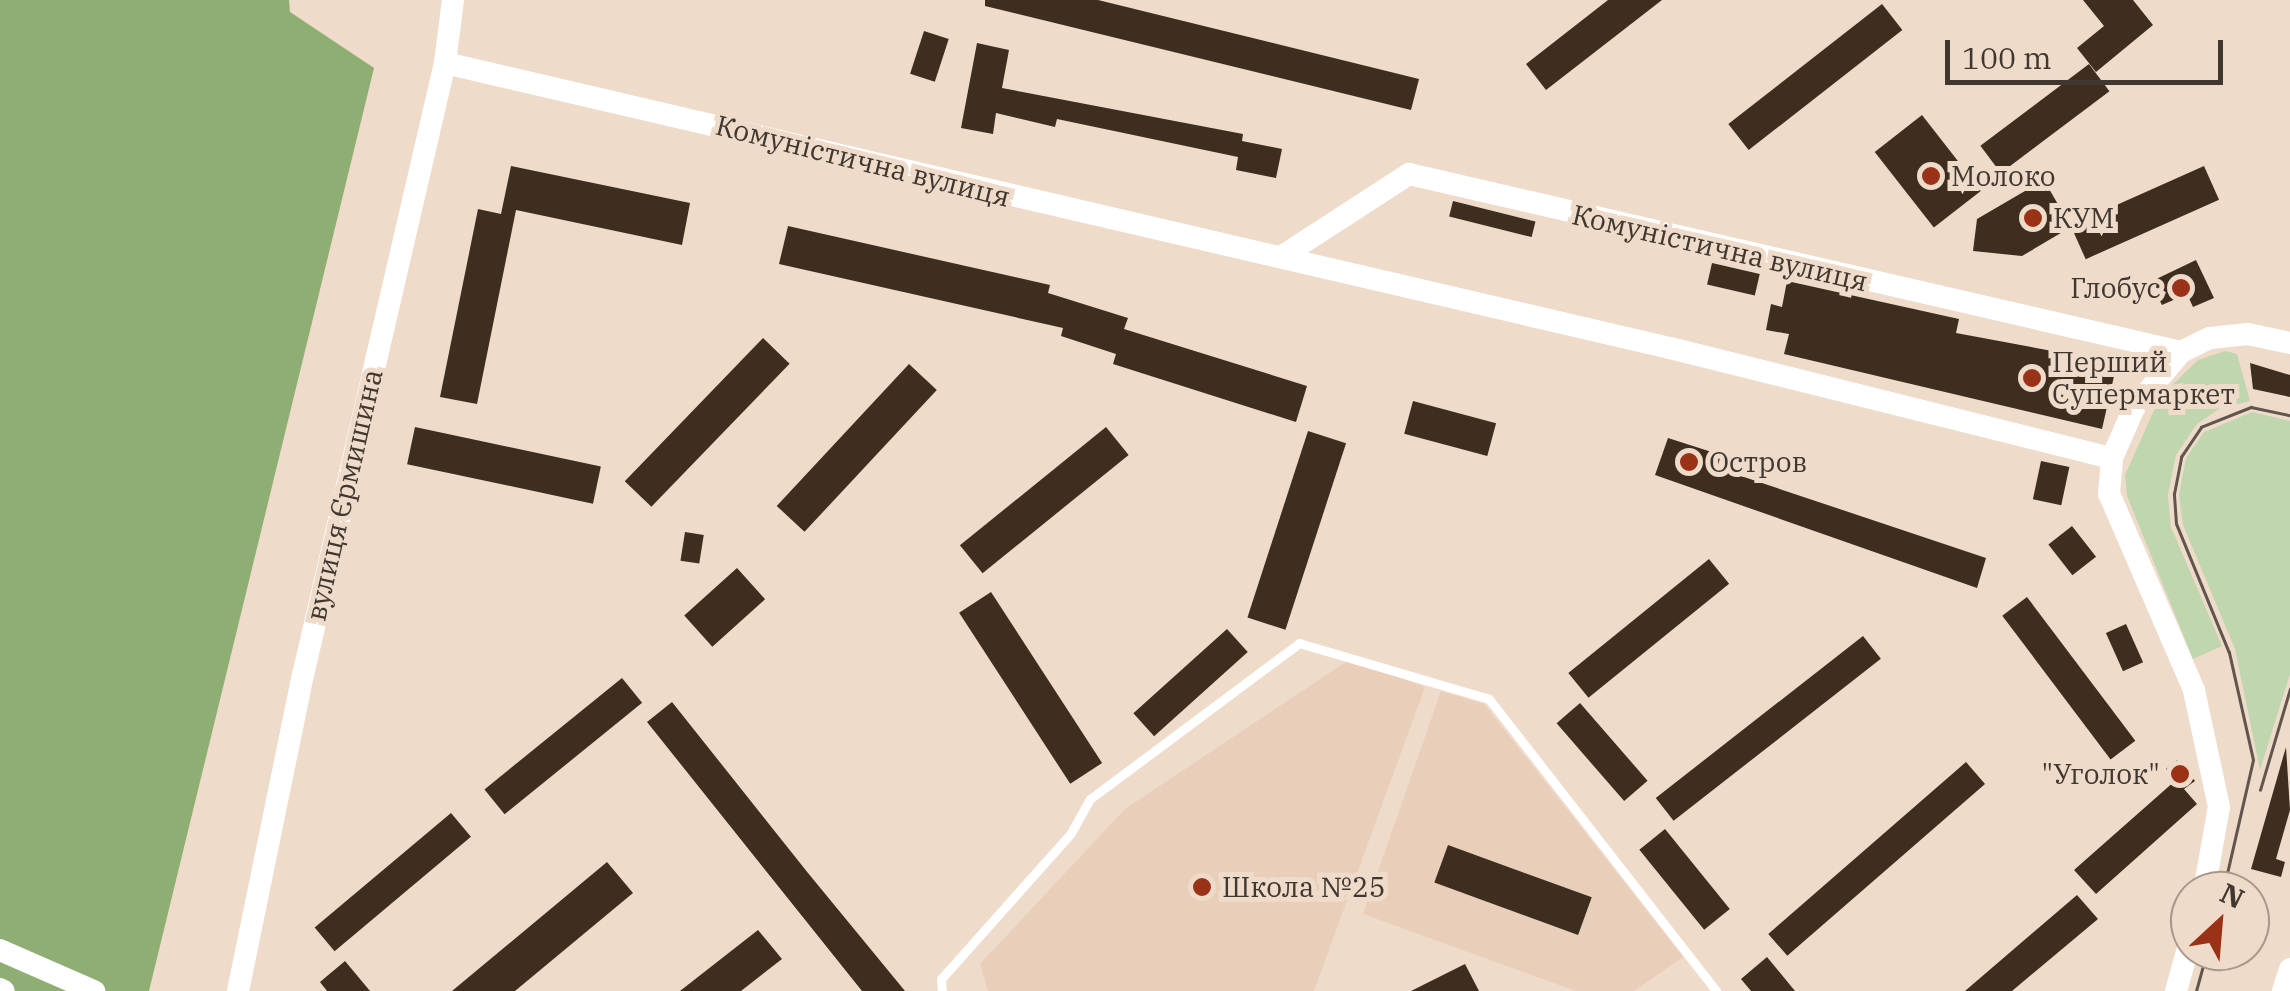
<!DOCTYPE html>
<meta charset="utf-8">
<style>
body{margin:0}
#map{position:relative;width:2290px;height:991px;overflow:hidden;background:#efdbca;font-family:"IBM Plex Serif",serif}
div>[style]{position:absolute}
[style*='--x']{left:calc(var(--x)*1px);top:calc(var(--y)*1px);width:calc(var(--w)*1px);rotate:calc(var(--a)*1deg)}
.built>*{inset:0;background:#e9cfb9}
.green>*{inset:0;background:#c0d6ae}
.forest>*{inset:0;background:#8fae74}
.building>*{inset:0;background:#3d2e20;transform-origin:0 0}
.service>*{height:9px;margin:-4.5px;padding:0 4.5px;transform-origin:4.5px;border-radius:4.5px;background:#fff}
.tertiary>*{height:22px;margin:-11px;padding:0 11px;transform-origin:11px;border-radius:11px;background:#fff}
.tram>*{height:2.5px;margin:-1.25px;padding:0 1.25px;transform-origin:1.25px;border-radius:1.25px;background:#60564d}
.dots>*{width:28px;height:28px;translate:-50% -50%;box-sizing:border-box;border:5px solid #efdbca;border-radius:50%}
span{translate:-50% -50%;white-space:nowrap;text-align:center;line-height:1.15;-webkit-text-stroke:10px #efdbca;paint-order:stroke}
.street-label{font-size:28px;color:#3f3730}
.poi-label{font-size:28px;color:#3f3730}
.left{translate:0 -50%;text-align:left}
.right{translate:-100% -50%;text-align:right}
.north{position:absolute;left:2170px;top:871px;width:100px;height:100px;box-sizing:border-box;background:#efdbca;border:2px solid #a9998c;border-radius:50%;rotate:26deg;font-size:28px;font-weight:700;line-height:40px;text-align:center;color:#3f3730}
.north::after{content:'';display:block;margin:auto;width:35px;height:45px;background:#9a3218;clip-path:polygon(50% 0,100% 100%,50% 72%,0 100%)}
.scale{position:absolute;left:1945px;top:40px;width:278px;height:45px;box-sizing:border-box;border:5px solid #3f3730;border-top:0;padding-left:12px;font-size:30px;line-height:35px;white-space:nowrap;color:#3f3730;-webkit-text-stroke:8px #efdbca;paint-order:stroke}
</style>
<div id="map">
<div class="built">
<div style="clip-path:polygon(1349px 660px,1425px 687px,1314px 991px,988px 991px,980px 964px,1125px 809px)"></div>
<div style="clip-path:polygon(1441px 691px,1484px 704px,1683px 957px,1634px 991px,1576px 991px,1363px 914px)"></div>
</div>
<div class="green">
<div style="clip-path:polygon(2225px 351px,2237px 354px,2250px 401px,2219px 409px,2197px 424px,2176px 455px,2168px 495px,2171px 527px,2222px 646px,2193px 659px,2127px 496px,2125px 475px,2160px 397px,2198px 360px)"></div>
<div style="clip-path:polygon(2252px 412px,2290px 421px,2290px 674px,2260px 770px,2235px 649px,2183px 525px,2179px 495px,2186px 458px,2204px 432px)"></div>
</div>
<div class="forest">
<div style="clip-path:polygon(0 0,289px 0,290px 12px,374px 68px,149px 991px,0 991px)"></div>
</div>
<div class="building">
<div style="clip-path:polygon(985px 0,1098px 0,1419px 79px,1411px 110px,985px 6px)"></div>
<div style="clip-path:polygon(1608px 0,1662px 0,1546px 90px,1526px 64px)"></div>
<div style="clip-path:polygon(2083px 0,2133px 0,2153px 25px,2096px 72px,2077px 48px,2104px 26px)"></div>
<div style="left:1882px;top:4px;width:33px;height:195px;rotate:52deg"></div>
<div style="left:924px;top:31px;width:26px;height:45px;rotate:18deg"></div>
<div style="clip-path:polygon(977px 43px,1009px 50px,1002px 88px,1243px 134px,1242px 141px,1282px 149px,1276px 178px,1236px 170px,1238px 157px,1057px 119px,1055px 127px,996px 113px,993px 134px,961px 128px)"></div>
<div style="left:2089px;top:64px;width:34px;height:136px;rotate:53deg"></div>
<div style="left:1922px;top:115px;width:96px;height:60px;rotate:52deg"></div>
<div style="clip-path:polygon(511px 166px,690px 203px,682px 245px,516px 210px,477px 404px,440px 397px,478px 209px,501px 214px)"></div>
<div style="left:2204px;top:166px;width:37px;height:146px;rotate:66deg"></div>
<div style="clip-path:polygon(2044px 180px,2071px 227px,2022px 256px,1973px 251px,1977px 219px)"></div>
<div style="left:1453px;top:201px;width:85px;height:16px;rotate:14deg"></div>
<div style="clip-path:polygon(788px 226px,1050px 285px,1048px 293px,1128px 318px,1124px 329px,1307px 386px,1296px 422px,1113px 364px,1116px 354px,1061px 336px,1063px 328px,779px 264px)"></div>
<div style="clip-path:polygon(2196px 260px,2214px 298px,2193px 307px,2187px 294px,2162px 305px,2150px 282px)"></div>
<div style="left:1712px;top:263px;width:49px;height:22px;rotate:13deg"></div>
<div style="clip-path:polygon(1787px 281px,1959px 319px,1956px 333px,2117px 363px,2102px 429px,1784px 354px,1789px 334px,1766px 330px,1771px 304px,1782px 307px)"></div>
<div style="left:763px;top:338px;width:37px;height:199px;rotate:44deg"></div>
<div style="clip-path:polygon(2250px 363px,2290px 375px,2290px 397px,2253px 389px)"></div>
<div style="left:909px;top:364px;width:38px;height:194px;rotate:43deg"></div>
<div style="left:1413px;top:401px;width:86px;height:34px;rotate:15deg"></div>
<div style="left:415px;top:427px;width:190px;height:38px;rotate:12deg"></div>
<div style="left:1106px;top:427px;width:36px;height:188px;rotate:51deg"></div>
<div style="left:1308px;top:431px;width:40px;height:196px;rotate:18deg"></div>
<div style="clip-path:polygon(1668px 438px,1721px 455px,1717px 468px,1986px 558px,1977px 588px,1655px 475px)"></div>
<div style="left:2041px;top:461px;width:29px;height:39px;rotate:12deg"></div>
<div style="left:2072px;top:526px;width:39px;height:30px;rotate:52deg"></div>
<div style="left:685px;top:532px;width:19px;height:29px;rotate:9deg"></div>
<div style="left:1709px;top:559px;width:32px;height:181px;rotate:51deg"></div>
<div style="left:737px;top:568px;width:42px;height:71px;rotate:48deg"></div>
<div style="left:991px;top:592px;width:204px;height:38px;rotate:57deg"></div>
<div style="left:2027px;top:597px;width:180px;height:31px;rotate:53deg"></div>
<div style="left:2126px;top:624px;width:42px;height:22px;rotate:66deg"></div>
<div style="left:1227px;top:629px;width:31px;height:126px;rotate:48deg"></div>
<div style="left:1863px;top:636px;width:29px;height:263px;rotate:52deg"></div>
<div style="left:622px;top:678px;width:32px;height:177px;rotate:51deg"></div>
<div style="clip-path:polygon(672px 702px,808px 873px,905px 991px,862px 991px,647px 722px)"></div>
<div style="left:1580px;top:703px;width:103px;height:31px;rotate:49deg"></div>
<div style="clip-path:polygon(2286px 747px,2290px 810px,2276px 859px,2285px 862px,2281px 877px,2251px 869px)"></div>
<div style="clip-path:polygon(2177px 760px,2195px 781px,2184px 789px,2197px 804px,2096px 894px,2074px 870px,2176px 780px,2181px 786px,2166px 769px)"></div>
<div style="left:1966px;top:762px;width:29px;height:262px;rotate:49deg"></div>
<div style="left:451px;top:813px;width:31px;height:178px;rotate:50deg"></div>
<div style="left:1665px;top:829px;width:103px;height:33px;rotate:51deg"></div>
<div style="left:1448px;top:845px;width:153px;height:40px;rotate:20deg"></div>
<div style="clip-path:polygon(607px 862px,633px 893px,515px 991px,452px 991px)"></div>
<div style="clip-path:polygon(2077px 895px,2098px 919px,2012px 991px,1965px 991px)"></div>
<div style="clip-path:polygon(758px 930px,782px 959px,741px 991px,680px 991px)"></div>
<div style="clip-path:polygon(1767px 957px,1795px 991px,1751px 991px,1741px 979px)"></div>
<div style="clip-path:polygon(345px 961px,370px 991px,327px 991px,320px 982px)"></div>
<div style="clip-path:polygon(1465px 964px,1479px 991px,1411px 991px)"></div>
</div>
<div class="service">
<div style="--x:942;--y:991;--w:12;--a:-95"></div>
<div style="--x:941;--y:979;--w:195;--a:-48.3"></div>
<div style="--x:1071;--y:833;--w:39;--a:-61"></div>
<div style="--x:1090;--y:799;--w:261;--a:-36.7"></div>
<div style="--x:1299;--y:643;--w:198;--a:16.4"></div>
<div style="--x:1489;--y:699;--w:370;--a:52.1"></div>
</div>
<div class="tertiary">
<div style="--x:445;--y:63;--w:1258;--a:13.1"></div>
<div style="--x:1670;--y:348;--w:455;--a:14"></div>
<div style="--x:1281;--y:257;--w:153;--a:-33"></div>
<div style="--x:1409;--y:174;--w:792;--a:12.98"></div>
<div style="--x:2204;--y:891;--w:85;--a:-79.9"></div>
<div style="--x:2219;--y:807;--w:120;--a:-102.1"></div>
<div style="--x:2194;--y:690;--w:214;--a:-113.4"></div>
<div style="--x:2109;--y:494;--w:36;--a:-85"></div>
<div style="--x:2112;--y:458;--w:55;--a:-66.3"></div>
<div style="--x:2134;--y:408;--w:73;--a:-50"></div>
<div style="--x:2181;--y:352;--w:32;--a:-26"></div>
<div style="--x:2210;--y:338;--w:38;--a:-6"></div>
<div style="--x:2248;--y:334;--w:43;--a:12.1"></div>
<div style="--x:0;--y:950;--w:103;--a:23.6"></div>
<div style="--x:0;--y:989;--w:4;--a:27"></div>
<div style="--x:238;--y:991;--w:323;--a:-78.4"></div>
<div style="--x:303;--y:675;--w:628;--a:-76.94"></div>
<div style="--x:445;--y:63;--w:64;--a:-82.8"></div>
<div style="--x:2176;--y:991;--w:52;--a:-74.4"></div>
<div style="--x:2283;--y:991;--w:23;--a:-72"></div>
</div>
<div class="tram">
<div style="--x:2260;--y:790;--w:105;--a:-73.5"></div>
<div style="--x:2223;--y:891;--w:134;--a:-77.1"></div>
<div style="--x:2253;--y:760;--w:110;--a:-102.6"></div>
<div style="--x:2229;--y:653;--w:139;--a:-112.3"></div>
<div style="--x:2176;--y:524;--w:30;--a:-94"></div>
<div style="--x:2174;--y:494;--w:38;--a:-79"></div>
<div style="--x:2181;--y:457;--w:36;--a:-56"></div>
<div style="--x:2201;--y:427;--w:54;--a:-21.8"></div>
<div style="--x:2251;--y:407;--w:40;--a:12"></div>
<div style="--x:2196;--y:991;--w:41;--a:-74.6"></div>
</div>
<div class="dots">
<div style="left:1931px;top:176px;background:#9a3218"></div>
<div style="left:2033px;top:218px;background:#9a3218"></div>
<div style="left:2181px;top:288px;background:#9a3218"></div>
<div style="left:2032px;top:378px;background:#9a3218"></div>
<div style="left:1689px;top:462px;background:#9a3218"></div>
<div style="left:2180px;top:774px;background:#9a3218"></div>
<div style="left:1202px;top:887px;background:#9a3218"></div>
</div>
<div class="street-label">
<span style="left:863px;top:161px;rotate:14deg">Комуністична вулиця</span>
<span style="left:1720px;top:248px;rotate:13deg">Комуністична вулиця</span>
<span style="left:344px;top:495px;rotate:-77deg">вулиця Єрмишина</span>
</div>
<div class="poi-label">
<span class="left" style="left:1951px;top:176px">Молоко</span>
<span class="left" style="left:2053px;top:218px">КУМ</span>
<span class="right" style="left:2161px;top:288px">Глобус</span>
<span class="left" style="left:2052px;top:378px">Перший<br>Супермаркет</span>
<span class="left" style="left:1709px;top:462px">Остров</span>
<span class="right" style="left:2160px;top:774px">"Уголок"</span>
<span class="left" style="left:1222px;top:887px">Школа №25</span>
</div>
<div class="north">N</div>
<div class="scale">100 m</div>
</div>
